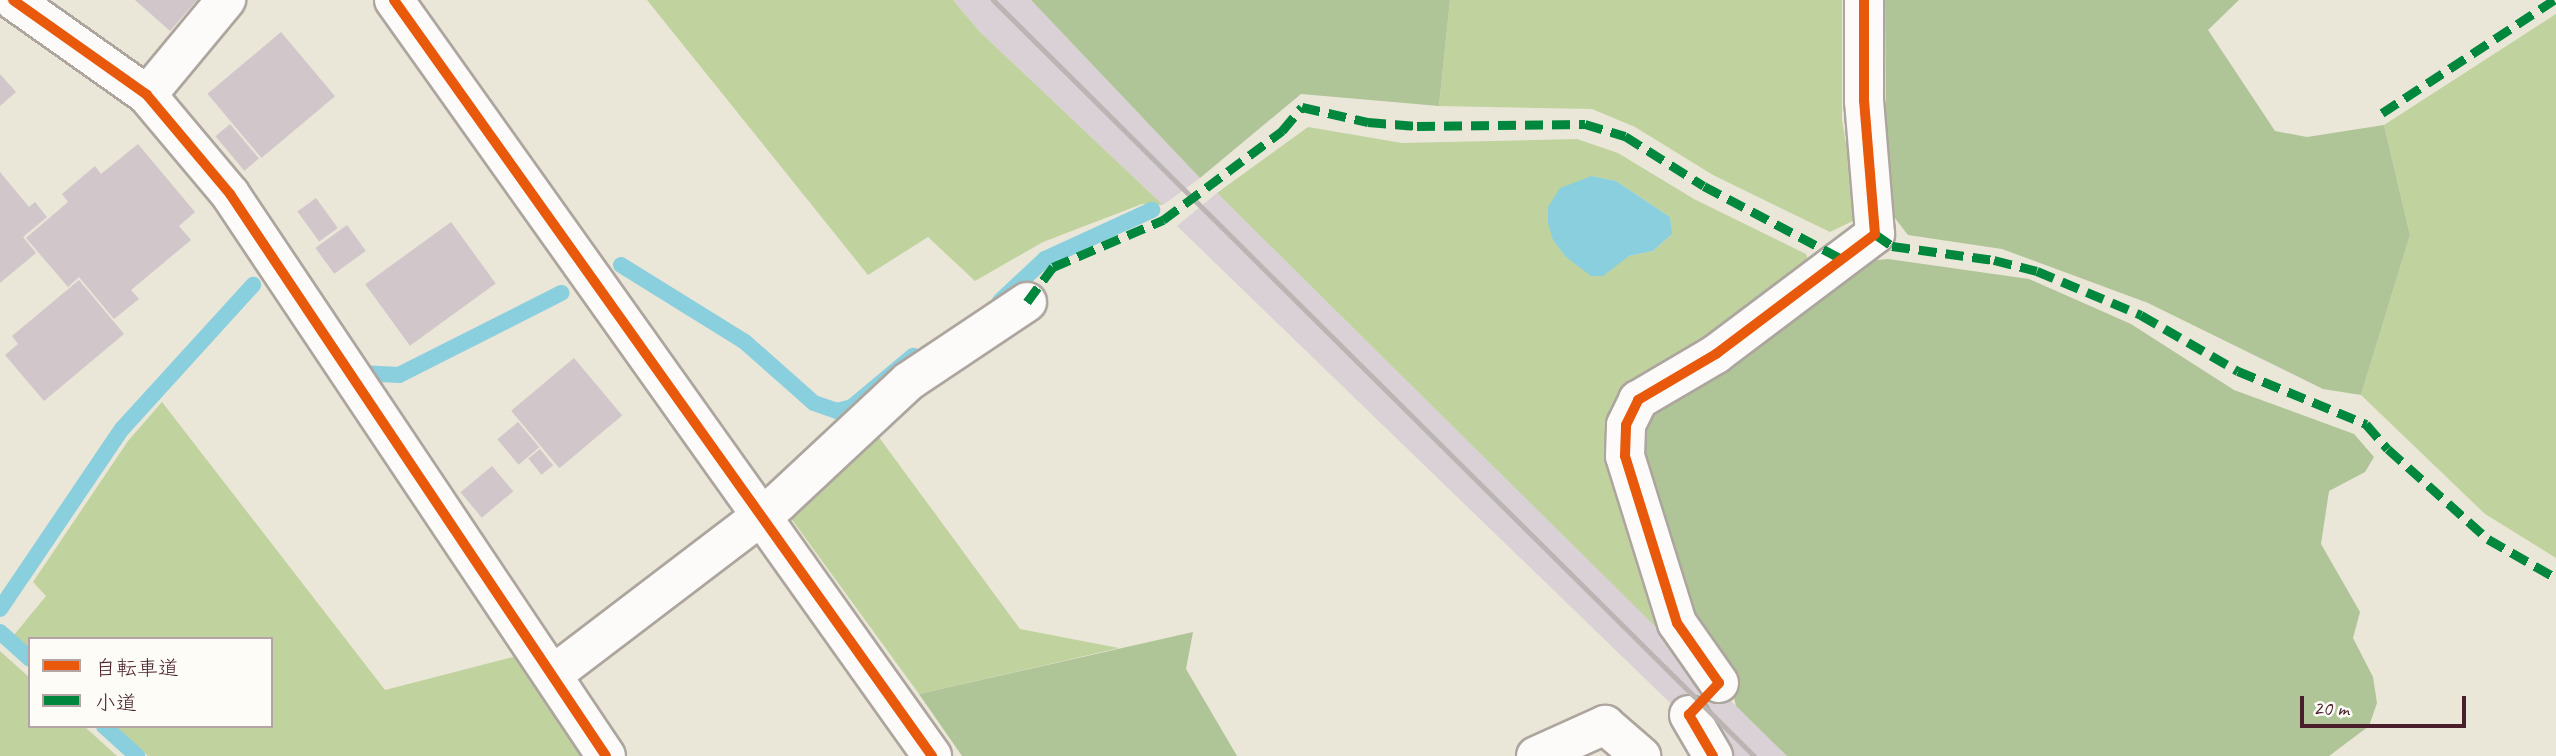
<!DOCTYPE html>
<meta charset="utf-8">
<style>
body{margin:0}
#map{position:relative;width:2556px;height:756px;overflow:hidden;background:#eae6d8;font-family:Caveat,"Klee One",sans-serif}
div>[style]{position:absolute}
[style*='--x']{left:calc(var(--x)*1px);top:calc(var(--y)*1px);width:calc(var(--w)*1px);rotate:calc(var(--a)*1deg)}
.industrial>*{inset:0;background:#d9d1d6}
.green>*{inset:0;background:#c0d39e}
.forest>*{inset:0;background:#afc597}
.water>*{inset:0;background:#8acfdd}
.stream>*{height:16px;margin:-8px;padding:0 8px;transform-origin:8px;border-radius:8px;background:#8acfdd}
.building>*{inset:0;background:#d1c6ca;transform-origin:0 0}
.roads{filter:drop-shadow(2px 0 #ada59e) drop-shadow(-2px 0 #ada59e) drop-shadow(0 2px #ada59e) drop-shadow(0 -2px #ada59e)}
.minor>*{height:38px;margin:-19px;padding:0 19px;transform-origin:19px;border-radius:19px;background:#fcfbf9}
.rail>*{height:5px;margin:-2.5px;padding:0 2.5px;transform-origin:2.5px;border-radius:2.5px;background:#bab4b3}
.quiet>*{height:9px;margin-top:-4.5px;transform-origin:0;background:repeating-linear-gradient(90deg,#00873e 0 18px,transparent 0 27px)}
.cycleway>*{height:10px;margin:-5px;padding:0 5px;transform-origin:5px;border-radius:5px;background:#e8590c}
span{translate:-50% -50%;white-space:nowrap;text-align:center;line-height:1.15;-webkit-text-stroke:6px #fdfcf7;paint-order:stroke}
.legend{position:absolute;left:28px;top:637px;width:245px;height:91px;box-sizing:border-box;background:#fdfcf7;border:2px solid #b5a4a5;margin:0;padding:9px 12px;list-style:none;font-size:21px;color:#4a1f2b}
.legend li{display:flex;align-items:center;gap:14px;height:35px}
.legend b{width:35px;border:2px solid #b5a4a5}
.scale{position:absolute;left:2300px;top:696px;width:166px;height:32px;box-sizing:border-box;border:4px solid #4a1f2b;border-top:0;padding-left:9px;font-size:21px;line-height:24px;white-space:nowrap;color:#4a1f2b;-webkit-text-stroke:5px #fdfcf7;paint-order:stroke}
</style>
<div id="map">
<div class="industrial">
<div style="clip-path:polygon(953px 0,1031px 0,1200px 178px,1163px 205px,980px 32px)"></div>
<div style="clip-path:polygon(1217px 193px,1736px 706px,1787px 756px,1725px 756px,1177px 226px)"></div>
</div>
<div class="green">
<div style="clip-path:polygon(647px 0,953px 0,980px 32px,1163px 205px,1142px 204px,1043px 242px,975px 281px,928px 237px,868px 275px)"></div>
<div style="clip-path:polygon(1450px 0,1842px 0,1842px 120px,1859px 218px,1830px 232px,1713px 175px,1635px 127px,1592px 109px,1439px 106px)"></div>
<div style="clip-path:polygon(2556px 14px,2556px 558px,2485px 514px,2361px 395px,2410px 235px,2384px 125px)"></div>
<div style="clip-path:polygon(evenodd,1308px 127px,1402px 143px,1577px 139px,1618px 153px,1694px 199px,1806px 254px,1810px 265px,1676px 647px,1217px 193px,1308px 127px,1592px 176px,1616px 181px,1670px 217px,1671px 235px,1653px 251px,1629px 256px,1592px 176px)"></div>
<div style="clip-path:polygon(162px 402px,385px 690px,517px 656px,588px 756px,148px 756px,115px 726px,271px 726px,271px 639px,30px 639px,30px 649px,14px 635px,46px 596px,33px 582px,128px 441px)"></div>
<div style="clip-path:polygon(878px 436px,1020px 629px,1119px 648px,919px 694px,790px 517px)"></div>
<div style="clip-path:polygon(0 651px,30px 678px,30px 726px,84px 726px,117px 756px,0 756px)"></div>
</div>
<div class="forest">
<div style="clip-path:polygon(1031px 0,1450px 0,1439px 106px,1301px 94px,1200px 178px)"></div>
<div style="clip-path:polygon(1885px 0,2239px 0,2208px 30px,2275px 131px,2307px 137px,2384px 125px,2410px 235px,2361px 395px,2323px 389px,2148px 303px,2002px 249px,1908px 235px,1894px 217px,1886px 126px)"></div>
<div style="clip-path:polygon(1888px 259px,2029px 279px,2131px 324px,2234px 390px,2354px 434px,2374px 457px,2365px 472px,2329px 491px,2321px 544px,2360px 612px,2353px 638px,2373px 677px,2377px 703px,2369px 726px,2329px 756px,1787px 756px,1736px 706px,1731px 685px,1688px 619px,1637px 437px,1649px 412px,1865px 261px)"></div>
<div style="clip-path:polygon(1193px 632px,1186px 669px,1237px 756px,962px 756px,919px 694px)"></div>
</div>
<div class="water">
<div style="clip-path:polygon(1592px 176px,1616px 181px,1670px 217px,1672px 234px,1653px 251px,1629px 256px,1603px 276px,1591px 276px,1566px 257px,1553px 240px,1548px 223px,1548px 207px,1560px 188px)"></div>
</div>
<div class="stream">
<div style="--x:621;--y:265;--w:146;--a:31.8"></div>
<div style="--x:745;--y:342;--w:92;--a:41.5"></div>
<div style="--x:814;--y:403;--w:24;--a:19"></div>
<div style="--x:837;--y:411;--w:16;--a:-15"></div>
<div style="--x:852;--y:407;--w:80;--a:-39.9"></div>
<div style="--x:1000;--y:301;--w:62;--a:-43"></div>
<div style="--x:1045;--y:259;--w:118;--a:-24.6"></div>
<div style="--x:361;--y:373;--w:38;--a:3"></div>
<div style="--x:399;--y:375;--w:182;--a:-26.8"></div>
<div style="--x:0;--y:609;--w:217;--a:-55.9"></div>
<div style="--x:122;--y:429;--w:195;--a:-47.7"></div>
<div style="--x:0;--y:632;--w:40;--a:42"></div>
<div style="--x:104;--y:726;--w:45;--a:42.3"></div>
</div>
<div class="building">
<div style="clip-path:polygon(135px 0,197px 0,170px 31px)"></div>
<div style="left:281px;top:32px;width:84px;height:96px;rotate:50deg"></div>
<div style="clip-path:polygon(0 74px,16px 92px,0 106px)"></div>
<div style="left:230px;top:124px;width:45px;height:19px;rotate:50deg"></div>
<div style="clip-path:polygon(138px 144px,195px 212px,179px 226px,191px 240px,131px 290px,139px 299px,114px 319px,79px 277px,68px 287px,26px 238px,68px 202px,62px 194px,95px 166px,101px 174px)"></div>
<div style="clip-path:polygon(0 172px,29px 207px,35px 202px,47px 217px,23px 237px,36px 253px,0 283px)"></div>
<div style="left:316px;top:198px;width:37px;height:23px;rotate:54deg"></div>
<div style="left:451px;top:222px;width:76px;height:106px;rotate:54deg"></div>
<div style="left:347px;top:225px;width:32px;height:39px;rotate:54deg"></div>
<div style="clip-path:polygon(79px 280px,124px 334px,44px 401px,5px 355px,18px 344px,12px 336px)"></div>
<div style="left:574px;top:358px;width:75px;height:82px;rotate:50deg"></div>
<div style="left:518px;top:422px;width:33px;height:27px;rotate:50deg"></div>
<div style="left:540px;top:449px;width:21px;height:15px;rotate:51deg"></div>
<div style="left:492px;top:466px;width:33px;height:41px;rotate:50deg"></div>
</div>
<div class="roads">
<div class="minor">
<div style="--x:13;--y:0;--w:164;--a:35.3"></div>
<div style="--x:147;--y:95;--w:129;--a:50"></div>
<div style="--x:230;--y:194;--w:676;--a:56.22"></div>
<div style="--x:394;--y:0;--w:928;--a:54.56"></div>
<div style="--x:147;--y:95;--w:124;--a:-50.3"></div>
<div style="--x:555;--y:673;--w:280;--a:-37.3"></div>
<div style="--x:778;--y:503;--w:179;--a:-43"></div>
<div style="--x:909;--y:381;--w:142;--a:-33.8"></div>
<div style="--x:1719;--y:683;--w:73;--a:-125"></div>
<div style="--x:1677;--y:623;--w:175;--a:-107.3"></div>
<div style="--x:1625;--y:456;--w:31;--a:-88"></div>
<div style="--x:1626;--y:425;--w:28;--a:-64"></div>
<div style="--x:1638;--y:400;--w:91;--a:-30.5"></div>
<div style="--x:1716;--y:354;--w:199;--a:-37"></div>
<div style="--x:1875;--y:234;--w:133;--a:-94.7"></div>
<div style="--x:1864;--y:101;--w:101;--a:-90"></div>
<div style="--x:1689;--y:715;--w:48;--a:59.7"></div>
<div style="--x:1536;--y:756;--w:76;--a:-24.2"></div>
<div style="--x:1605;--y:725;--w:48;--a:40.7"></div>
</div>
</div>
<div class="rail">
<div style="--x:993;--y:0;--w:1073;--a:44.81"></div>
</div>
<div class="quiet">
<div style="--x:2382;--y:113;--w:206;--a:-33.3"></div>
<div style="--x:1875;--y:234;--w:21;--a:35"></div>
<div style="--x:1892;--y:246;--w:103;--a:7.8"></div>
<div style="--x:1994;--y:260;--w:44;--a:14.3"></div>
<div style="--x:2037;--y:271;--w:113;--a:22.9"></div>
<div style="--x:2141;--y:315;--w:112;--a:30"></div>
<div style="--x:2238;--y:371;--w:139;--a:22.5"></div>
<div style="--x:2366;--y:424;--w:33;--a:49"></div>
<div style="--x:2388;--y:449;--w:135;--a:42"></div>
<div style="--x:2488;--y:539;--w:78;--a:29.8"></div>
<div style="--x:1027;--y:302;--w:44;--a:-53.4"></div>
<div style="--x:1053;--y:267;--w:120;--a:-23.1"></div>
<div style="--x:1163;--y:220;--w:149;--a:-36.8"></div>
<div style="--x:1282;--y:131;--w:31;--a:-50"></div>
<div style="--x:1302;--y:107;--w:68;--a:12.8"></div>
<div style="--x:1368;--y:122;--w:49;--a:4.7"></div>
<div style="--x:1417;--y:126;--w:168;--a:-0.7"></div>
<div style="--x:1585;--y:124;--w:42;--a:16.7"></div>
<div style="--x:1625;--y:136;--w:93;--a:32.3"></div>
<div style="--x:1704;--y:186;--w:156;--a:27.9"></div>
</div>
<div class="cycleway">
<div style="--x:13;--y:0;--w:164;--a:35.3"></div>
<div style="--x:147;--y:95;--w:129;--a:50"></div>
<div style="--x:230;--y:194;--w:676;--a:56.22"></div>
<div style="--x:394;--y:0;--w:928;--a:54.56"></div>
<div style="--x:1713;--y:756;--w:48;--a:-120.3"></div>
<div style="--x:1689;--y:715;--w:44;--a:-46.8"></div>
<div style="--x:1719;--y:683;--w:73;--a:-125"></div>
<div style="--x:1677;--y:623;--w:175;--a:-107.3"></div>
<div style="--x:1625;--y:456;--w:31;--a:-88"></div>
<div style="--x:1626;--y:425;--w:28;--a:-64"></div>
<div style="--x:1638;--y:400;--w:91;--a:-30.5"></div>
<div style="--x:1716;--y:354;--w:199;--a:-37"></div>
<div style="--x:1875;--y:234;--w:133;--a:-94.7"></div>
<div style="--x:1864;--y:101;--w:101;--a:-90"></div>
</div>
<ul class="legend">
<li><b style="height:9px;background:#e8590c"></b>自転車道</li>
<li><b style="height:9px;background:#00873e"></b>小道</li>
</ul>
<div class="scale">20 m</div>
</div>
